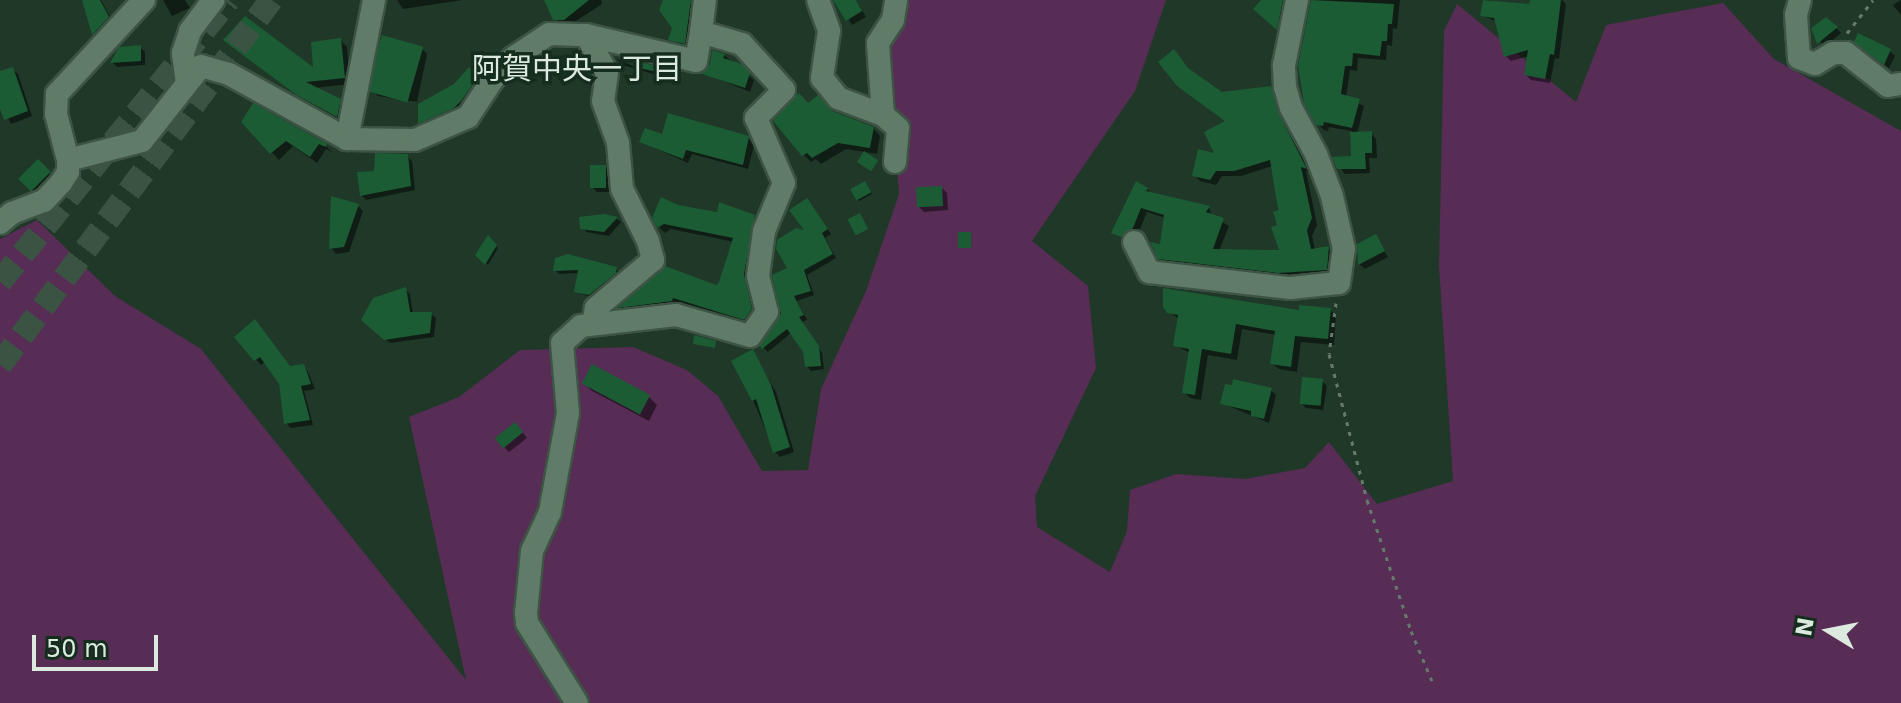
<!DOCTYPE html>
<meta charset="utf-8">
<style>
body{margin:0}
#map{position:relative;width:1901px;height:703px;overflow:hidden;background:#1f3827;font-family:"DejaVu Sans","Noto Sans JP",sans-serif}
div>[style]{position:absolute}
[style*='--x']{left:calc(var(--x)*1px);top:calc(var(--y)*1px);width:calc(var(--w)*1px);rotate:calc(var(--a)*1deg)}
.green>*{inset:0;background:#572c55}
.shadow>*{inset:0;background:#0007;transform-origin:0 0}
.building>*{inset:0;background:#1b5c35;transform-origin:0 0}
.highway-tunnel>*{height:24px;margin-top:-12px;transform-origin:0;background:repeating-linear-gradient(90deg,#3b5342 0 24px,transparent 0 36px)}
.path>*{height:3px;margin-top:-1.5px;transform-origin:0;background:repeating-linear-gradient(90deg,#657a6b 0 4px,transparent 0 10px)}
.roads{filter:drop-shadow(2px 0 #3d5445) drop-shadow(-2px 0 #3d5445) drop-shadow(0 2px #3d5445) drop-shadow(0 -2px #3d5445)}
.minor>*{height:22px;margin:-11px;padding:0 11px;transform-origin:11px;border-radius:11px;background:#607b67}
span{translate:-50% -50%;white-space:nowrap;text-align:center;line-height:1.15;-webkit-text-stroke:7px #152d1d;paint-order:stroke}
.neighbourhood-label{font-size:30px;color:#dbe9de}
.north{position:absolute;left:1789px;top:591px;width:80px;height:80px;-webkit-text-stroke:6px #152d1d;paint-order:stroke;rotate:280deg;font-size:22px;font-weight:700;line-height:32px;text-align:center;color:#dbe9de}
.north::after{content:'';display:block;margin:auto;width:28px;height:36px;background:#dbe9de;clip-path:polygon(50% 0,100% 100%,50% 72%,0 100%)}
.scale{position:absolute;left:32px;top:635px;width:126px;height:36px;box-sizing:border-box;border:4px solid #dbe9de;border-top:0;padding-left:10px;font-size:24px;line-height:28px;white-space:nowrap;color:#dbe9de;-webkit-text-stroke:6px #152d1d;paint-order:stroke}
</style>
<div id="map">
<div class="green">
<div style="clip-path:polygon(884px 0,1166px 0,1135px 91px,1032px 241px,1088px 286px,1096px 368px,1035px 496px,1037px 527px,1110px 572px,1127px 531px,1130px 490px,1176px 474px,1245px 479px,1305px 468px,1329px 442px,1377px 504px,1453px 481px,1439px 266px,1444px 31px,1457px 4px,1576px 102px,1606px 25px,1723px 3px,1774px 59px,1901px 131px,1901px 703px,0 703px,0 239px,37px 220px,115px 296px,201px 349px,466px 680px,409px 417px,459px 397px,520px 350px,633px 347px,687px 370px,718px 396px,762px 471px,808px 470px,821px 389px,866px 291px,899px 194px)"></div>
</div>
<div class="shadow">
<div style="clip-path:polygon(84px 0,101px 0,113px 23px,99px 39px)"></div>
<div style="clip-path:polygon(163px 0,185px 0,190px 8px,172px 16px)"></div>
<div style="clip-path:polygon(397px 0,463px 0,403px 9px)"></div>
<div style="clip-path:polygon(546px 0,601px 0,602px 4px,570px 25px,560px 25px)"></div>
<div style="clip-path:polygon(665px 0,696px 3px,689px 48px,670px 39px,674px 27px)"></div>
<div style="clip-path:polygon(837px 0,856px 0,866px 17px,852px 25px)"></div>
<div style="clip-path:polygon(1261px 0,1291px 0,1284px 25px)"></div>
<div style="clip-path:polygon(1312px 0,1400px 0,1397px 29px,1393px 28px,1392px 46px,1387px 45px,1386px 60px,1358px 58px,1357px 71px,1350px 70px,1346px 97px,1364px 106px,1357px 134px,1371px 133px,1376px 139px,1377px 158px,1369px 158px,1370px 173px,1345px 174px,1340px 168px,1353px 157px,1352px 131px,1329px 127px,1328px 131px,1324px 130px,1318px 124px)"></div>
<div style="clip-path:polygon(1485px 0,1549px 9px,1542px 0,1562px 0,1566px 4px,1559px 59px,1555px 58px,1550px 83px,1531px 80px,1526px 75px,1529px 56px,1511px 61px,1506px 56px,1497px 22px,1484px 16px)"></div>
<div style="clip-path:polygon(1901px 0,1901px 15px,1893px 5px)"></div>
<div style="clip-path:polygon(1827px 18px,1841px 33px,1824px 47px,1813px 29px)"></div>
<div style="clip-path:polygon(340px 40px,347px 47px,350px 84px,314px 88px,346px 107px,343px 122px,307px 102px,232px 46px,316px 71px)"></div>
<div style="clip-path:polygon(1862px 46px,1890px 51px,1895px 56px,1889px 68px)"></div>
<div style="clip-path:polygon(140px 47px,145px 52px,145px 65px,117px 67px,112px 62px,120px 49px)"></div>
<div style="clip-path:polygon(422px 49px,427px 54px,417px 102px,378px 96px,373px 91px)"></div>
<div style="clip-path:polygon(724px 55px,754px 80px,750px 92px,704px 73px)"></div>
<div style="clip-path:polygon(617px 59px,635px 67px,656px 68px,660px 76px,623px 65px)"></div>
<div style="clip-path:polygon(12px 69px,18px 74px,32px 116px,11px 124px,0 102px,0 73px)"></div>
<div style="clip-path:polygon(1190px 72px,1222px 94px,1270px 88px,1276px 94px,1284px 122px,1310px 172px,1306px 171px,1317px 225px,1312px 236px,1315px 250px,1328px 248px,1334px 254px,1332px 275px,1285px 277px,1166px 264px,1160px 258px,1166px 218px,1147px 212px,1138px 234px,1128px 242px,1114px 233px,1147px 189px,1151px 194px,1209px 208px,1212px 216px,1229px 226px,1219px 251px,1282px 252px,1273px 166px,1241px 176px,1222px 176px,1216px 185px,1200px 181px,1194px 175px,1218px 156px,1228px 122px)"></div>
<div style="clip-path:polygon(478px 76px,483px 81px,459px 113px,425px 128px,420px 123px)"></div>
<div style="clip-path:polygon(808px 106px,873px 128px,880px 136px,877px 154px,846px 149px,821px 164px,816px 159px,811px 162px,804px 155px)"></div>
<div style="clip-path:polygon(244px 122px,326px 146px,333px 153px,326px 149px,317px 163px,293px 146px,279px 160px)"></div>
<div style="clip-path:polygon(663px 137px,748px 138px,754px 146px,748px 169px,692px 154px,688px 163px,642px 142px)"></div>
<div style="clip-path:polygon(407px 156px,412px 161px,415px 190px,366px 200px,361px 195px,376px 173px)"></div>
<div style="left:38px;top:161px;width:25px;height:25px;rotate:47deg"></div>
<div style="clip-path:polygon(605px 167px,610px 172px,612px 192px,597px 192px,592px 187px)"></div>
<div style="clip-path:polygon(867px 185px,872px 194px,859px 201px,857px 199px)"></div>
<div style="clip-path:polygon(942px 188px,947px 193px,948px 210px,924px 212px,919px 207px)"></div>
<div style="clip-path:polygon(811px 205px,831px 234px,825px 238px,836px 258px,807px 275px,814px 295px,797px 301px,807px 320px,802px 322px,822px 353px,824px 369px,811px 371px,807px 366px,805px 351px,792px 332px,768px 352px,762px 346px,783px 314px,790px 268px,809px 234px)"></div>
<div style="clip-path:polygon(358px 206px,363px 211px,349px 252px,336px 254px,331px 248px)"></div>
<div style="clip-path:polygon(678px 207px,754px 217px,760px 223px,757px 316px,751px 325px,678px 303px,677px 307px,626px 313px,621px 308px,666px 268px,716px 288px,721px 283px,734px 242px,671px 229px,665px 233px,659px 227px)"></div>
<div style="clip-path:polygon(581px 219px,617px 219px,621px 222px,609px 236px,586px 232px)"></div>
<div style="clip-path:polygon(1375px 237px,1388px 257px,1365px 269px,1360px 265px,1359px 245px)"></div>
<div style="clip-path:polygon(489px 238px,498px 248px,488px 265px,478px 255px)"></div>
<div style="clip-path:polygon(616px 269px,620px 273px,594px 298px,576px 292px,579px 273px,559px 274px,555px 270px)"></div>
<div style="clip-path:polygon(405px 290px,410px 294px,413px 314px,431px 314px,436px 318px,434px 337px,390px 343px,363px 320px)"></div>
<div style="clip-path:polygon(1330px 310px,1336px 316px,1334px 345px,1301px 342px,1297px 372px,1279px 369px,1272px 363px,1277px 335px,1242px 329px,1237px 360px,1208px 355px,1201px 400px,1190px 398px,1184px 392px,1190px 353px,1175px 345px,1179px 319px,1169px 312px)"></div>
<div style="clip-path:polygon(236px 337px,290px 368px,303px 366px,308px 372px,315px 389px,304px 391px,313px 425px,291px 428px,286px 423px,281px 383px,265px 362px,261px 365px)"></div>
<div style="clip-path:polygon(752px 352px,776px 392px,794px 452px,780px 457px,775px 452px,753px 400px)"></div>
<div style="clip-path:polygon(1322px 381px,1327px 386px,1323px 410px,1306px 408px,1301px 403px)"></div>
<div style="clip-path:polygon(584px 383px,649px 397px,657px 405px,649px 421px,592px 391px)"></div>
<div style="clip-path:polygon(1271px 390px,1276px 395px,1269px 423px,1222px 403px)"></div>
<div style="clip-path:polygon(520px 429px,527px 438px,509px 452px,504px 447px)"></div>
</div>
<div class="building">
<div style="clip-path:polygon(82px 0,100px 0,109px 17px,92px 35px)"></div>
<div style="clip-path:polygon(544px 0,589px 0,564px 20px,553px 20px)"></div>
<div style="clip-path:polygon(663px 0,691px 0,685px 44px,668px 40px,672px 28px,659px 10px)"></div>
<div style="clip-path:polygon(833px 0,856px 0,862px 11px,846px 21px)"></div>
<div style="clip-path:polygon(1261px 0,1283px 0,1277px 30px,1253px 9px)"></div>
<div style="clip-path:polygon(1311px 0,1394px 4px,1392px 24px,1388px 24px,1387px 41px,1382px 41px,1380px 56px,1353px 53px,1352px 66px,1345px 66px,1341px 94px,1360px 99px,1352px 128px,1324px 122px,1323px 126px,1316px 125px,1304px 103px,1298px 66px)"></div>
<div style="clip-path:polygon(1483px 0,1529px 4px,1530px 0,1561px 0,1554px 55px,1550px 54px,1545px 79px,1524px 75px,1528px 50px,1504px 57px,1494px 18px,1480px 16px)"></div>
<div style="clip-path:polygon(245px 16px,313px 67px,311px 42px,341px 38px,345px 78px,306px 82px,341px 99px,337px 117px,298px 96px,223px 40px)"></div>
<div style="clip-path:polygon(1826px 17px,1838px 27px,1817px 44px,1811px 28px)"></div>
<div style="clip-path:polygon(1858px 33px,1891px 49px,1884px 65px,1854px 42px)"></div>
<div style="left:382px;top:35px;width:43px;height:58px;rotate:16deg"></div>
<div style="clip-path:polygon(141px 45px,141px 61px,110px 63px,119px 47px)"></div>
<div style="clip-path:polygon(1174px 49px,1188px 68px,1222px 92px,1271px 86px,1279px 114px,1307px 169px,1301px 167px,1312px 218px,1307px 230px,1311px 249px,1329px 246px,1327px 270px,1278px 273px,1158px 259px,1150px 242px,1160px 244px,1164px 215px,1141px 208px,1133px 228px,1121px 237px,1111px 233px,1136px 181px,1148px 188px,1146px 191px,1210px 206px,1206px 212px,1224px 218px,1213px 249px,1279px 250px,1271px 227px,1277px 225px,1273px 212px,1278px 210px,1270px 160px,1234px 171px,1216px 171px,1210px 180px,1192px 176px,1198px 149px,1214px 153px,1204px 132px,1225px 121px,1177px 86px,1158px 62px)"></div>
<div style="clip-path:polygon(712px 50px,725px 54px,723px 58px,742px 64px,750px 73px,745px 88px,702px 74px,710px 64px)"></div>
<div style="left:634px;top:61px;width:24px;height:6px;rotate:12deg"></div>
<div style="clip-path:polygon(13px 67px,28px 111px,4px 120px,0 109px,0 71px)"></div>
<div style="clip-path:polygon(469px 67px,479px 75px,462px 100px,454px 108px,418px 124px,418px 104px,454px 84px)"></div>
<div style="clip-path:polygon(799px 93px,808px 103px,818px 95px,832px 111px,874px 127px,870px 148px,838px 143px,812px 158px,807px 153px,802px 156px,773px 121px)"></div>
<div style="clip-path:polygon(253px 103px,327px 144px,326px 147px,319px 144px,310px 157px,286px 141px,270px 154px,241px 122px)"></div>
<div style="clip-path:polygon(668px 113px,749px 136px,743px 165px,686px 150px,683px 159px,639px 142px,645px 128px,662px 134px)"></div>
<div style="clip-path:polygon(1372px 131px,1372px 153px,1365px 153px,1366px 169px,1337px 169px,1332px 157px,1351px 156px,1350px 132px)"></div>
<div style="left:864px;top:151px;width:17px;height:13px;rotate:33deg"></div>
<div style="clip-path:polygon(375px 153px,408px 154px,411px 186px,360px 196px,357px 172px,374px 171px)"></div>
<div style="left:38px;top:159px;width:18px;height:28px;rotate:45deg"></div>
<div style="left:590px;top:165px;width:16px;height:23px"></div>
<div style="left:865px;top:181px;width:13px;height:17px;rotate:61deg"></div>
<div style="left:942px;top:186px;width:20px;height:26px;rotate:87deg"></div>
<div style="clip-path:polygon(331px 196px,359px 204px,344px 247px,329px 249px)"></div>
<div style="clip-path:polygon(661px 197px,678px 205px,717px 212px,719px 202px,755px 215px,744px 274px,752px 309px,744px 320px,673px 298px,672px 301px,618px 308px,665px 266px,716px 285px,719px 282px,733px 238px,664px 224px,657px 228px,652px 218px)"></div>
<div style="clip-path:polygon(807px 198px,828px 229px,822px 233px,833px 254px,804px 270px,811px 291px,794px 296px,804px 315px,799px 317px,819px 346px,821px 366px,805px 367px,803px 352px,787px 329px,762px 349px,760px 346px,781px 314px,772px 275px,787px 268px,776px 249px,777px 240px,796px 228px,804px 230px,789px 210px)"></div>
<div style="left:860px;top:213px;width:18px;height:14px;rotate:63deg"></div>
<div style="clip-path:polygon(604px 214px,618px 217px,604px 232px,580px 229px,579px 217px)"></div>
<div style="left:958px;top:232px;width:13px;height:16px"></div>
<div style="clip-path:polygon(1376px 234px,1385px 251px,1358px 265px,1357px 244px)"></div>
<div style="clip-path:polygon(488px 235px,497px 245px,485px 265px,475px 255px)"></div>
<div style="clip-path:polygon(568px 254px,617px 267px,616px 273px,589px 295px,574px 292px,578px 270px,553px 271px,555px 258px)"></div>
<div style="clip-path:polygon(406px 287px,410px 312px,432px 312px,430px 333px,384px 340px,361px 320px,373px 298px)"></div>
<div style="clip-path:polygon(1163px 288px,1299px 310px,1299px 305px,1331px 308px,1328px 339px,1295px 336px,1291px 367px,1270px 364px,1275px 331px,1236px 324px,1231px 354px,1202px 349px,1195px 395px,1182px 393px,1189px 349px,1173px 346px,1178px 315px,1167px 313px,1163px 307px)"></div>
<div style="clip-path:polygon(255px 319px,290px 366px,304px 364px,311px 384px,301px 386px,310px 420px,284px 424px,279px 384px,260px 357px,254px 361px,234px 337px)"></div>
<div style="clip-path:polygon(694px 335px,716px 341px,715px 348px,693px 344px)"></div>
<div style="clip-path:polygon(753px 349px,771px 385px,790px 447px,773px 453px,756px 399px,752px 401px,731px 361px)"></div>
<div style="left:592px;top:364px;width:66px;height:22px;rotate:28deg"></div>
<div style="left:1302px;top:377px;width:21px;height:27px;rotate:5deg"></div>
<div style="clip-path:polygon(1233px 379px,1272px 388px,1264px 419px,1251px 416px,1251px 411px,1220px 404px,1225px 384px,1232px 385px)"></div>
<div style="left:515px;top:422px;width:13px;height:26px;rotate:51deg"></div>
</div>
<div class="highway-tunnel">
<div style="--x:0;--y:282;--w:363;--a:-51"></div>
<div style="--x:0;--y:365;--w:455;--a:-53.4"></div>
</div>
<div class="path">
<div style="--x:1847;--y:33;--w:42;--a:-51.8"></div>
<div style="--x:1336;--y:303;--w:51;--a:97.8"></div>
<div style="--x:1329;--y:354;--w:151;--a:75.4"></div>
<div style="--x:1367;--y:500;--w:138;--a:71.4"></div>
<div style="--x:1411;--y:631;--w:54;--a:67.2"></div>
</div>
<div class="roads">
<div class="minor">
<div style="--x:818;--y:0;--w:33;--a:70"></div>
<div style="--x:829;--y:31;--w:48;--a:98.5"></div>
<div style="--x:822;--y:78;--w:26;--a:51"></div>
<div style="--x:838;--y:98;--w:48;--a:20.7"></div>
<div style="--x:1800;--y:0;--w:16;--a:105"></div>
<div style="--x:1796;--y:15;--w:43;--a:86"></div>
<div style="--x:1799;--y:58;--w:17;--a:21"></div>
<div style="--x:1815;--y:64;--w:21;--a:-31"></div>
<div style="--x:1833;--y:53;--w:13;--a:0"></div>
<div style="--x:1846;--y:53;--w:53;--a:38.2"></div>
<div style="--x:1888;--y:86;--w:13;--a:-9"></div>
<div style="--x:701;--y:32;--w:32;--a:-83"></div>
<div style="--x:586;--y:35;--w:43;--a:61.1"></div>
<div style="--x:607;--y:73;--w:28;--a:98"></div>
<div style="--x:603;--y:101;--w:45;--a:70.3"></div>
<div style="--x:618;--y:143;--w:46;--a:85"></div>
<div style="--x:622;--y:189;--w:58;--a:63.4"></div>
<div style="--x:648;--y:241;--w:20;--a:75"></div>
<div style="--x:653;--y:260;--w:75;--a:139.9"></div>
<div style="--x:596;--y:308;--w:16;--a:101"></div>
<div style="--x:187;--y:83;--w:30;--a:-98"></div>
<div style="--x:183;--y:53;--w:23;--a:-72"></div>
<div style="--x:190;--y:31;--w:39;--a:-53"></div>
<div style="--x:347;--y:139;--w:142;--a:-79"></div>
<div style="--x:68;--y:160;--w:76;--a:-14.4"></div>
<div style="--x:142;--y:141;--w:95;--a:-51.8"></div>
<div style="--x:201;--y:66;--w:29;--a:16"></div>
<div style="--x:229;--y:74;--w:135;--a:28.8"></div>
<div style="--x:347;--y:139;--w:68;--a:0.8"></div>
<div style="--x:415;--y:140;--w:58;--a:-23.5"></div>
<div style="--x:468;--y:117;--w:45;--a:-56.7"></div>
<div style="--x:493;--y:79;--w:29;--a:-46"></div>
<div style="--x:513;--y:58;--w:43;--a:-33.7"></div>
<div style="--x:549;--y:34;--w:37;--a:2"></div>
<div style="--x:586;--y:35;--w:113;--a:13.3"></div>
<div style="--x:696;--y:61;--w:29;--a:-80"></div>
<div style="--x:701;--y:32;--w:43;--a:16.3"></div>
<div style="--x:742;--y:44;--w:62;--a:47.6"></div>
<div style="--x:784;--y:90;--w:40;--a:135"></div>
<div style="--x:756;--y:118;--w:71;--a:66.7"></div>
<div style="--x:784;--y:183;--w:52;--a:112.6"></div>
<div style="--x:764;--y:231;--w:45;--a:97.6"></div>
<div style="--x:758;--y:276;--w:37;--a:76"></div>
<div style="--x:767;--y:312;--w:29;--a:125"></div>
<div style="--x:750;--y:336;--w:77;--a:-164.2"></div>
<div style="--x:676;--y:315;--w:96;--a:173.4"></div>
<div style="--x:581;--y:326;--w:25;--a:138"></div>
<div style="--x:562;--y:343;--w:70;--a:85.1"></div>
<div style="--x:568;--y:413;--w:101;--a:100.3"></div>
<div style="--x:550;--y:512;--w:43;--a:114.8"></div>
<div style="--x:532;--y:551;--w:62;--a:95.5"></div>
<div style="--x:526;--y:613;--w:10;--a:84"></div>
<div style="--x:527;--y:623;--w:94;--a:58"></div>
<div style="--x:895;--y:162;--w:34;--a:-85"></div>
<div style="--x:898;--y:128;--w:20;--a:-139"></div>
<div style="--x:883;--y:115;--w:72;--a:-94"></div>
<div style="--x:878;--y:43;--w:27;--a:-57"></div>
<div style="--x:893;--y:20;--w:20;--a:-81"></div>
<div style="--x:0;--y:223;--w:16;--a:-40"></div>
<div style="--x:12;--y:213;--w:34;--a:-21"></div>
<div style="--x:44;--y:201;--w:25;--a:-47"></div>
<div style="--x:61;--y:183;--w:13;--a:-58"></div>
<div style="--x:68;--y:172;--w:12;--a:-90"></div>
<div style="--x:68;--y:160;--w:48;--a:-104.6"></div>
<div style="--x:56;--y:114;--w:20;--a:-87"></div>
<div style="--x:57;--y:94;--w:128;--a:-47.2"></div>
<div style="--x:1134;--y:242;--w:34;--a:63"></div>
<div style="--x:1149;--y:272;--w:142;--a:6.5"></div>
<div style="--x:1290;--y:288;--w:49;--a:-5.8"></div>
<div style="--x:1339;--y:283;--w:34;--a:-82"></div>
<div style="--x:1344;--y:249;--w:54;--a:-102.8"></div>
<div style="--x:1332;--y:196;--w:45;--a:-110.9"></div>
<div style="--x:1316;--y:154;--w:52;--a:-118.5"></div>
<div style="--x:1291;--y:108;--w:22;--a:-106"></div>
<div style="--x:1285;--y:87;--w:22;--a:-93"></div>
<div style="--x:1284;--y:65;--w:66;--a:-78.7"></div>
</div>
</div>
<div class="neighbourhood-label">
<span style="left:577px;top:69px">阿賀中央一丁目</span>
</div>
<div class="north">N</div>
<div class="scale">50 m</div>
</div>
